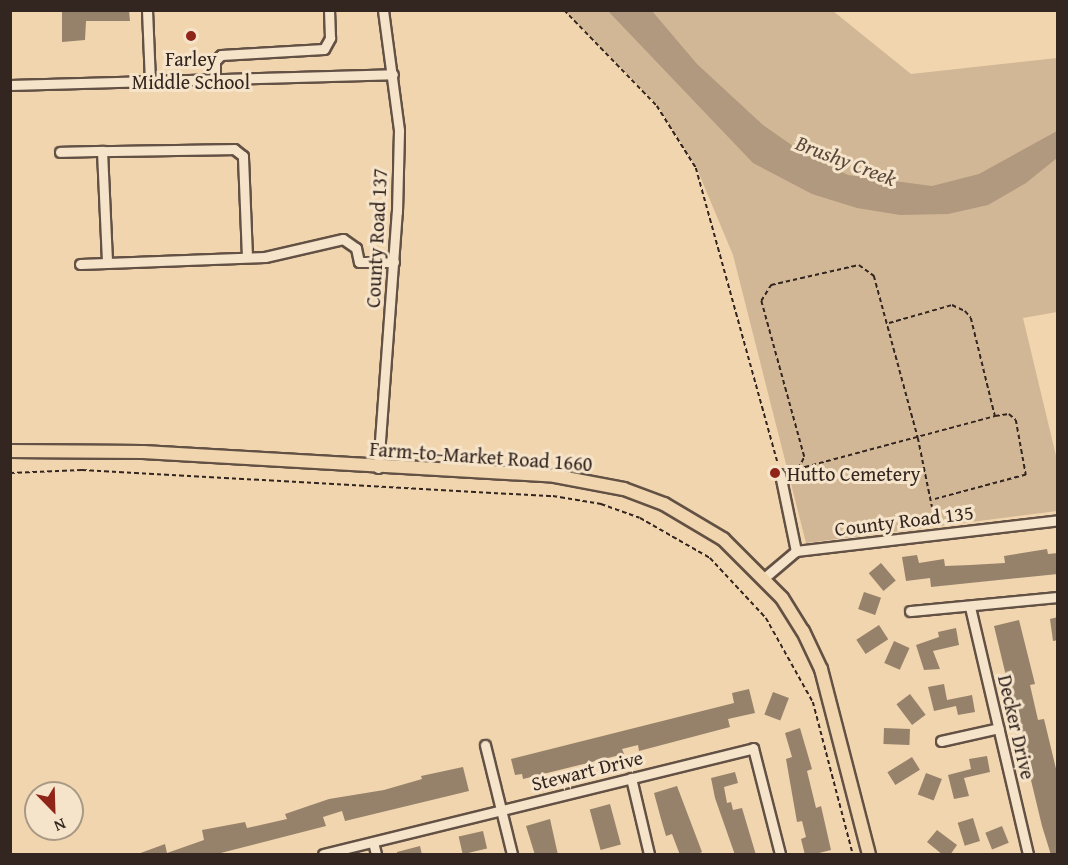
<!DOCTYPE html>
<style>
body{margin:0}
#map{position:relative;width:1068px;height:865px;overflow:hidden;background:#f1d5ae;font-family:"Gentium Book Plus",serif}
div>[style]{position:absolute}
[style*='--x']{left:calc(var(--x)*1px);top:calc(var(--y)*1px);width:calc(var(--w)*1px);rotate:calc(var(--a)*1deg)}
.green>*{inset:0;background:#d1b796}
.water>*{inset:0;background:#b0997e}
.building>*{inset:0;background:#96816a;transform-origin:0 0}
.path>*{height:1.5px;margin-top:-0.75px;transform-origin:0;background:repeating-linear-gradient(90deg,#332520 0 4.5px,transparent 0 7.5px)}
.roads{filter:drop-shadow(2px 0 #625144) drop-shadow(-2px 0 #625144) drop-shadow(0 2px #625144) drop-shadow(0 -2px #625144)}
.minor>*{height:9px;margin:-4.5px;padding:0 4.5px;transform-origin:4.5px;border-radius:4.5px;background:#f6e4ca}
.major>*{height:12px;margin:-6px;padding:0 6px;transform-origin:6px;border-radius:6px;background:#f1d5ae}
.dots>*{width:16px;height:16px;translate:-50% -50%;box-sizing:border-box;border:3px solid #f6e4ca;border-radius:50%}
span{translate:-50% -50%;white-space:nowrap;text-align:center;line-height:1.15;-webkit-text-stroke:6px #f6e4ca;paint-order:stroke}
.poi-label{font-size:20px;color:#332520}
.left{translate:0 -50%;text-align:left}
.street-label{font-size:20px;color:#332520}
.water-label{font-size:21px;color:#58483c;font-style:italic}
.frame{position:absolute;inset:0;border:12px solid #332520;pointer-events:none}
.north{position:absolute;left:24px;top:781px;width:60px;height:60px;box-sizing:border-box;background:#f6e4ca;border:2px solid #a89886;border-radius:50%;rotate:157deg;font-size:16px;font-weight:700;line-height:24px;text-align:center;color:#332520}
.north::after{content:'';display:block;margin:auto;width:21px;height:27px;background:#8f2418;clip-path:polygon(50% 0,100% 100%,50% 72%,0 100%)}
</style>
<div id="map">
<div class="green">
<div style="clip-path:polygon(565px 11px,833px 11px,911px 74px,1057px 58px,1057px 312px,1023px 318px,1057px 460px,1057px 511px,806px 543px,733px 255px,697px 169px,658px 106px)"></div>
</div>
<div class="water">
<div style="clip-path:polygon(608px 11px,652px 11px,697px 64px,763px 125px,803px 153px,848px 175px,932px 186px,979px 174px,1057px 131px,1057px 158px,1026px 183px,988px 205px,948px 214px,900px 215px,857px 208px,812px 194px,753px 163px)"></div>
</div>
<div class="building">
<div style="clip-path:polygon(62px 10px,129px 10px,130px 21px,86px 21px,85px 40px,62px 42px)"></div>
<div style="clip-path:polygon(1047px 549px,1048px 554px,1058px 553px,1058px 574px,931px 587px,930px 578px,906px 581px,902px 557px,917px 555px,919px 563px,944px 559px,945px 566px,970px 565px,1005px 563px,1004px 556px)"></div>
<div style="left:881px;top:563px;width:23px;height:16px;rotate:50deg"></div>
<div style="left:864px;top:592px;width:18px;height:18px;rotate:19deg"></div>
<div style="clip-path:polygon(1058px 617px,1058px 640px,1053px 641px,1050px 619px)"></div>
<div style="clip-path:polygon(1019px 620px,1035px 684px,1030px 685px,1038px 720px,1044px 719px,1058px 777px,1058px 855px,1051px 855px,1042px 826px,994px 626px)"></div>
<div style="left:879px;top:625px;width:17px;height:27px;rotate:57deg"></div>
<div style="clip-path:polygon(956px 628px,959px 645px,933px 651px,940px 669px,924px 670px,916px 645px,939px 637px,938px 632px)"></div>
<div style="left:894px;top:641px;width:17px;height:24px;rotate:24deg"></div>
<div style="clip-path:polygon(944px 684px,947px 700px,972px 695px,975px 712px,958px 715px,956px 706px,934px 711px,928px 687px)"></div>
<div style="clip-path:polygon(749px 689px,755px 713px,728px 719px,730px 727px,639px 751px,638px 745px,622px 749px,624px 754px,523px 779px,522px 774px,515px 775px,511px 759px,734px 703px,732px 693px)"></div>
<div style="left:773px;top:692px;width:17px;height:24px;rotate:21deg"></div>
<div style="left:910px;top:694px;width:26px;height:17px;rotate:53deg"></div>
<div style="clip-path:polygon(800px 728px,812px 769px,807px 771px,816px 808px,821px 806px,831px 850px,811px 855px,805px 855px,801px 839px,806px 837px,802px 821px,797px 822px,786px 759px,792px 757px,785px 733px)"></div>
<div style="left:884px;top:728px;width:26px;height:16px;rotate:2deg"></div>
<div style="clip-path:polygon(987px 756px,990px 772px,964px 778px,969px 796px,954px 799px,948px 775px,971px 769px,969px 759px)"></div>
<div style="left:912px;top:757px;width:15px;height:29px;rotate:58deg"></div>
<div style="clip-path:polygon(463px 767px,469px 791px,345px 821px,342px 811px,323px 817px,326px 826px,213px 855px,135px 855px,165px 844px,167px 853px,204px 840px,202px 830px,245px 822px,247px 828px,287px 819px,285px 814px,329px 799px,384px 790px,422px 779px,421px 776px)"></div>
<div style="clip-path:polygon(735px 772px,738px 783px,724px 787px,727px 803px,731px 802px,733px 810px,742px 808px,756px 855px,735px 855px,715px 798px,711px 778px)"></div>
<div style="left:926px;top:773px;width:17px;height:23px;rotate:21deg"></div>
<div style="clip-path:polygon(677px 786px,702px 852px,696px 855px,680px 855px,672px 834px,666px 836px,661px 819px,654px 793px)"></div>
<div style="left:610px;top:804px;width:42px;height:21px;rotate:75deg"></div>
<div style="left:973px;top:818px;width:24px;height:16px;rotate:73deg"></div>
<div style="clip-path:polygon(550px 819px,558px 855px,535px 855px,526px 826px)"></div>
<div style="left:1002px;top:826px;width:18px;height:18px;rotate:68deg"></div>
<div style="clip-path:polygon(937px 830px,957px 845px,950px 855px,943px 855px,927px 842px)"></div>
<div style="left:483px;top:831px;width:18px;height:25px;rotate:77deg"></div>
<div style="clip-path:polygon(420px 846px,422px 855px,397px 855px,397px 852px)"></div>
</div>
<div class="path">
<div style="--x:564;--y:10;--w:134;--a:45.9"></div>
<div style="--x:657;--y:106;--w:73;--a:57.8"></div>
<div style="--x:696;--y:168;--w:307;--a:74.5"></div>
<div style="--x:889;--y:323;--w:66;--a:-15.9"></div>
<div style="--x:952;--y:305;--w:14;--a:25"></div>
<div style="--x:965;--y:311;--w:9;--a:49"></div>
<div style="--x:971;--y:318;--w:101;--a:76.2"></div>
<div style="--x:798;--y:469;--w:13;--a:-63"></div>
<div style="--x:804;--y:457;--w:162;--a:-105.4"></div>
<div style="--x:761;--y:301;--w:19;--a:-58"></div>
<div style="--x:771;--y:285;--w:90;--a:-12.8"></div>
<div style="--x:859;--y:265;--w:19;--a:36"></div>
<div style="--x:874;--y:276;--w:168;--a:74.8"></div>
<div style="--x:918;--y:438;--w:90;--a:78.4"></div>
<div style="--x:790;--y:471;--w:212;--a:-15"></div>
<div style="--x:995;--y:416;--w:14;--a:-8"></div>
<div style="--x:1009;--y:414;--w:9;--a:41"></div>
<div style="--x:1016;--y:420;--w:56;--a:79.7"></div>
<div style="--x:1026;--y:475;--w:96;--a:165"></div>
<div style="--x:10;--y:473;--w:72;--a:-2.4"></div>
<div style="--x:82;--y:470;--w:472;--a:3.2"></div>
<div style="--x:553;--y:496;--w:49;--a:9.5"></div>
<div style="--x:601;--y:504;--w:41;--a:19.7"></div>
<div style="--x:640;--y:518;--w:81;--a:29.7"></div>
<div style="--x:710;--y:558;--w:82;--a:47"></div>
<div style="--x:766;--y:618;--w:96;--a:60.8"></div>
<div style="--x:813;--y:702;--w:157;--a:75.3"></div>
</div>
<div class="roads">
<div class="minor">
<div style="--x:147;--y:10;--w:71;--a:87.6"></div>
<div style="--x:215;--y:79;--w:18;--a:-90"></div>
<div style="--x:215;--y:61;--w:8;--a:-45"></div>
<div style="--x:221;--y:55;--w:103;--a:-3.3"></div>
<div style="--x:324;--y:49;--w:13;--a:-61"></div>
<div style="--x:330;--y:38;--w:28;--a:-92"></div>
<div style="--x:10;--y:85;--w:383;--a:-1.6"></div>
<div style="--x:60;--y:152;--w:42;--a:-1.4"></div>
<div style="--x:247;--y:257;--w:101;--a:-92.3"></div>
<div style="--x:243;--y:156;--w:11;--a:-142"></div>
<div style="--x:234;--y:149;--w:132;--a:179.1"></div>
<div style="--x:102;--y:151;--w:112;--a:87.4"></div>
<div style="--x:107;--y:263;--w:158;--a:-2.2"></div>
<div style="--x:265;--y:257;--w:80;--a:-13"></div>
<div style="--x:343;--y:239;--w:16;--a:35"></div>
<div style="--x:356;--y:248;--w:14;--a:78"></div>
<div style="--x:359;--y:262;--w:35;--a:0"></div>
<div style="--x:80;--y:264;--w:27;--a:-2"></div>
<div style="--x:378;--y:468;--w:257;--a:-85.8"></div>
<div style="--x:397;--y:212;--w:82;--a:-88.6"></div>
<div style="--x:399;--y:130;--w:121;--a:-97.6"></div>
<div style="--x:780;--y:474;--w:79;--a:78.3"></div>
<div style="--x:764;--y:578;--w:42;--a:-40.2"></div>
<div style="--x:796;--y:551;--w:264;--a:-6.7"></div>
<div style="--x:970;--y:607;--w:254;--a:76.8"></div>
<div style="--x:910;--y:611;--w:149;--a:-5.4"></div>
<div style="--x:941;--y:741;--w:59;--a:-12.6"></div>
<div style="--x:485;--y:745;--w:112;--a:76.1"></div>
<div style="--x:631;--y:778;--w:78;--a:76.7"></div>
<div style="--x:373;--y:842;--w:12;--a:76"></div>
<div style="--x:323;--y:854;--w:443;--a:-13.8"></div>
<div style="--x:753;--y:748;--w:109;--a:75.7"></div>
</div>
<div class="major">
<div style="--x:10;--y:451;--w:133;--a:0.4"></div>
<div style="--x:143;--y:452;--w:413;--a:3.3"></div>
<div style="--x:555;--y:476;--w:70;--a:10.7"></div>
<div style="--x:624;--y:489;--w:43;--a:20.6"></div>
<div style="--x:664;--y:504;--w:69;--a:30.7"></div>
<div style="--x:723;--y:539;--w:83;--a:45"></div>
<div style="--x:782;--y:598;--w:39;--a:58"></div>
<div style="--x:803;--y:631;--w:42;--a:64.7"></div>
<div style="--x:821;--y:669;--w:191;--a:75.5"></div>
</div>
</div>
<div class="dots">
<div style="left:191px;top:36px;background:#8f2418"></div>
<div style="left:775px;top:473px;background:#8f2418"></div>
</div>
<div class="poi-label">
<span style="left:191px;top:70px">Farley<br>Middle School</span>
<span class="left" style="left:787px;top:473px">Hutto Cemetery</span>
</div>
<div class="street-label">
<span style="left:376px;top:238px;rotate:-87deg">County Road 137</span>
<span style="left:481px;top:456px;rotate:4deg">Farm-to-Market Road 1660</span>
<span style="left:904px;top:520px;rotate:-7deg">County Road 135</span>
<span style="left:1017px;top:727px;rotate:77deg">Decker Drive</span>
<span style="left:587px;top:770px;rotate:-14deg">Stewart Drive</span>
</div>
<div class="water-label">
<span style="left:846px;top:161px;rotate:21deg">Brushy Creek</span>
</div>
<div class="frame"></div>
<div class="north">N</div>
</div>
